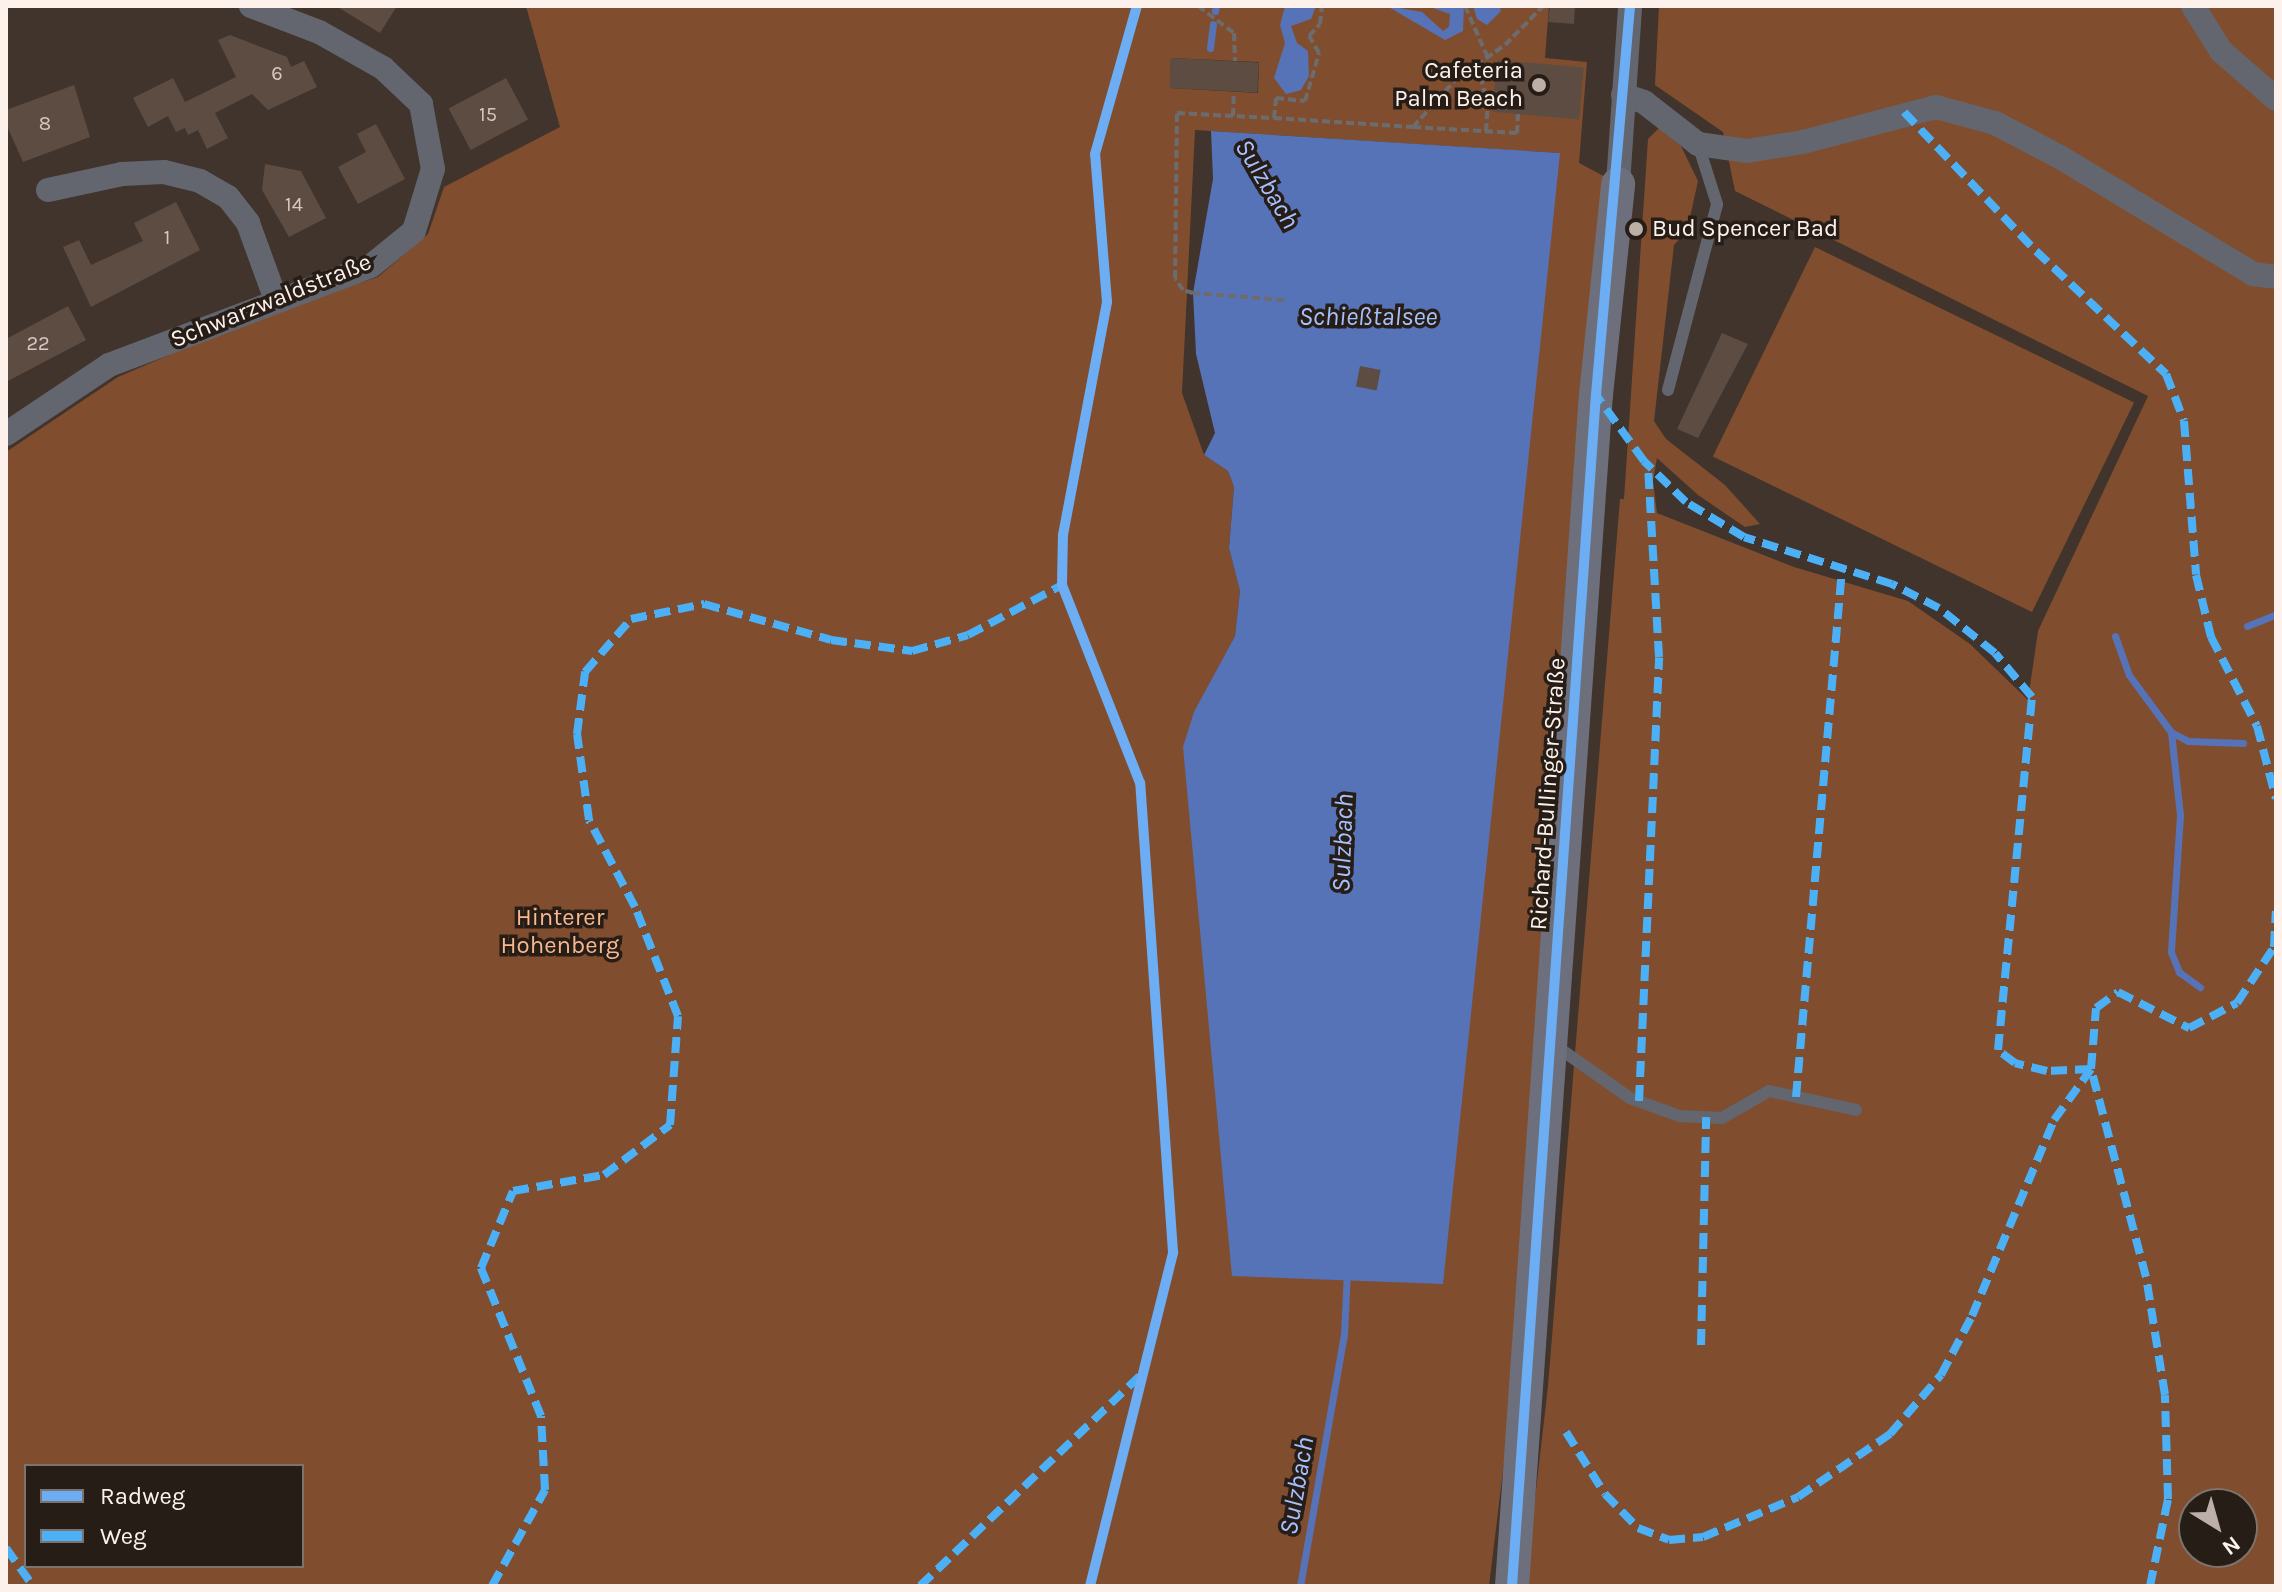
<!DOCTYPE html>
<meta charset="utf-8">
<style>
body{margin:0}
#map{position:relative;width:2282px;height:1592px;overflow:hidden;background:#40342d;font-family:Karla,sans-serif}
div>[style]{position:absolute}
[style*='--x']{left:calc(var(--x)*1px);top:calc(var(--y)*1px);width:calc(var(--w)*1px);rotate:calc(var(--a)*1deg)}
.green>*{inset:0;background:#804e2e;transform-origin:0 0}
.water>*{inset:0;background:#5773b8}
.stream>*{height:7px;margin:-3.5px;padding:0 3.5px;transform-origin:3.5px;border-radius:3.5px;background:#5773b8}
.building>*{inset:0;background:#5d4c41;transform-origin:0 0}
.path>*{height:4px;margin-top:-2px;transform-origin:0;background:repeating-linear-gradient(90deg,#6c6b6e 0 8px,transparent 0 12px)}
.lane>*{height:12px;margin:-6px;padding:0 6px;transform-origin:6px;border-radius:6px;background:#64666f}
.street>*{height:24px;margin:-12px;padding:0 12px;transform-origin:12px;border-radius:12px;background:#64666f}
.secondary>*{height:34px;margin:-17px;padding:0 17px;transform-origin:17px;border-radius:17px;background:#6d707c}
.quiet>*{height:8px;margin-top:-4px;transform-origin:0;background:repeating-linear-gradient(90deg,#4cb0f7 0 16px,transparent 0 24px)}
.cycleway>*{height:10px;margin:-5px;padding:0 5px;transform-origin:5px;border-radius:5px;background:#6dadf4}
.dots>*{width:22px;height:22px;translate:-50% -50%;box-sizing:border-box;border:4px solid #271d17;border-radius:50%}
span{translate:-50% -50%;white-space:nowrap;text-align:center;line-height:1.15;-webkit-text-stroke:7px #271d17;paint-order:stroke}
.number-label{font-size:20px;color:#d5c8c0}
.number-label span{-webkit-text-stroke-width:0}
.poi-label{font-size:24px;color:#fdf1eb}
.right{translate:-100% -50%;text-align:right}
.left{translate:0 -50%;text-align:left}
.street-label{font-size:24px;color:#fdf1eb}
.park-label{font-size:24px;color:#f8b78f}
.water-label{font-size:26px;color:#a5c0fe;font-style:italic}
.frame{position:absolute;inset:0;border:8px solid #fdf1eb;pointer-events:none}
.legend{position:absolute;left:24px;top:1464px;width:280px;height:104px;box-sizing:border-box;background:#271d17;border:2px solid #7d726c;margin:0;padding:10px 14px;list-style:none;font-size:24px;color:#fdf1eb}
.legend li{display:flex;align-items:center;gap:16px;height:40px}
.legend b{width:40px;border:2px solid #7d726c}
.north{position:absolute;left:2178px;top:1488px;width:80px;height:80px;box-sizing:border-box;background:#271d17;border:2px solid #7d726c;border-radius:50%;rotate:143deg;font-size:22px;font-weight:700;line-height:32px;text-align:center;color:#fdf1eb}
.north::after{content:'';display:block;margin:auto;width:28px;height:36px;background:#bbafa8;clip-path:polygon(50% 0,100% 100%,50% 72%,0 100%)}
</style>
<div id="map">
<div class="green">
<div style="clip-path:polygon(evenodd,526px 6px,1549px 6px,1545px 58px,1587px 62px,1579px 163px,1611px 180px,1514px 1380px,1489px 1586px,6px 1586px,6px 452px,118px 377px,272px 311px,378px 277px,428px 234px,444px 187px,560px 127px,526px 6px,1171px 58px,1259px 62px,1258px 93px,1170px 88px,1171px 58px,526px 6px,1195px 130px,1559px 153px,1209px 685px,1235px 636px,1240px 591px,1229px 548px,1234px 487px,1228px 471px,1204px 455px,1182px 393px,1195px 130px,526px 6px,26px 1466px,302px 1466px,302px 1566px,26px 1566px,26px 1466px)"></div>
<div style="clip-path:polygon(evenodd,1659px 6px,2276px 6px,2276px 1586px,1525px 1586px,1548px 1386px,1620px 499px,1624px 499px,1648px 139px,1659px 128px,1666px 134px,1681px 146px,1698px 181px,1687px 231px,1674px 245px,1654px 421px,1666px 439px,1725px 485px,1760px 524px,1745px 527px,1698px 495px,1657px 458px,1653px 481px,1657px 513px,1794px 567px,1908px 601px,1970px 644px,2028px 700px,2038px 631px,2148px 396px,1735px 191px,1723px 132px,1655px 85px,1659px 6px,2194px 1504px,2242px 1504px,2242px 1552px,2194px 1552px,2194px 1504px)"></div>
<div style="left:1815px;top:247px;width:355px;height:233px;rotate:26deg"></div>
</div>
<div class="water">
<div style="clip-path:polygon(1285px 6px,1316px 6px,1311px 19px,1291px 26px,1297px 43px,1308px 51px,1309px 76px,1301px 90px,1286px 94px,1274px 78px,1285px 43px,1280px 25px)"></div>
<div style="clip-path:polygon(1387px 6px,1422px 12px,1443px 31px,1449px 27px,1450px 14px,1427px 6px,1464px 6px,1463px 31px,1445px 40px)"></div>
<div style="clip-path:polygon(1473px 6px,1499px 6px,1501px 11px,1487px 25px,1477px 19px)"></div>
<div style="clip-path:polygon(1211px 131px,1560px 153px,1443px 1284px,1232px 1276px,1183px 747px,1194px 712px,1235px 636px,1240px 591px,1229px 548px,1234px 487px,1228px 471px,1204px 455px,1215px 433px,1196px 354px,1193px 293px,1213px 179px)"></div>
</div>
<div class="stream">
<div style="--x:1215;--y:11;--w:5;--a:-79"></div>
<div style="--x:1210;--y:48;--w:24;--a:-83"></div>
<div style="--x:2247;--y:626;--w:31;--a:-22"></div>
<div style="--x:2115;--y:636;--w:41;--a:70.3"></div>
<div style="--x:2129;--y:675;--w:71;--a:53.6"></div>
<div style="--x:2171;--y:732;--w:19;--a:28"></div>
<div style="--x:2188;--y:741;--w:55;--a:2.1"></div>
<div style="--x:2171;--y:732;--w:83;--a:83.8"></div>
<div style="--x:2180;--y:815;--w:137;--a:93.8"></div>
<div style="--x:2171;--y:952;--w:22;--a:68"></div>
<div style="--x:2179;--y:972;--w:26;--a:36"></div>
<div style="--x:1300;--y:1586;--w:255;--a:-80.1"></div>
<div style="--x:1344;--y:1335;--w:64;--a:-87.3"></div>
</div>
<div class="building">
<div style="clip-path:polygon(336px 6px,397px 6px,380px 33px)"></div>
<div style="clip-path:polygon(1550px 6px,1575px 6px,1574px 24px,1548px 22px)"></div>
<div style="clip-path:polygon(230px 35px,287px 57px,291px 67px,304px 61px,317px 87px,268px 110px,252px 94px,215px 113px,228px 138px,207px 149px,198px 130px,188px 135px,185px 128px,176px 132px,168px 116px,148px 127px,133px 98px,173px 78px,185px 102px,236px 77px,218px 40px)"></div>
<div style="left:1171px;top:58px;width:88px;height:30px;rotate:3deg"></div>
<div style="left:1497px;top:60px;width:87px;height:52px;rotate:5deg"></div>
<div style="left:506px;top:78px;width:47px;height:65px;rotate:62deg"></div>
<div style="clip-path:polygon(74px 85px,90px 137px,23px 162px,6px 124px,6px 110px)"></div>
<div style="clip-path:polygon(376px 124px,405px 179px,358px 204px,338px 167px,366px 152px,357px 134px)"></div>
<div style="clip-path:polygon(265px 164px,301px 171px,326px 218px,289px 237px,262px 190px)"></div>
<div style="clip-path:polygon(176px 202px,200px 250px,91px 307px,63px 247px,79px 240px,91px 265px,143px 241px,134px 223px)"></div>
<div style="clip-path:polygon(68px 306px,86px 340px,6px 382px,6px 339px)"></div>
<div style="clip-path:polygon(1722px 333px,1748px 344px,1698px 438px,1677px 429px)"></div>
<div style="left:1360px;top:366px;width:21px;height:21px;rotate:11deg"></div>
</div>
<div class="path">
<div style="--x:1198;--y:6;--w:45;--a:36.9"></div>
<div style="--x:1234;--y:33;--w:28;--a:88"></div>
<div style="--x:1465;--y:6;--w:57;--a:66.1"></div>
<div style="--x:1477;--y:65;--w:40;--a:74"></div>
<div style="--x:1488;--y:103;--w:6;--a:0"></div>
<div style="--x:1233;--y:116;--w:24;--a:-88"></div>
<div style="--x:1274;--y:118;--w:139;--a:3.7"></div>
<div style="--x:1413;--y:127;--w:64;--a:-48.1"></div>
<div style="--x:1456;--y:79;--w:60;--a:-34.8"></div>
<div style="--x:1505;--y:45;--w:54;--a:-45.7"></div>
<div style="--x:1413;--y:127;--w:104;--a:3.3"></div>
<div style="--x:1517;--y:133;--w:19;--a:-87"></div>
<div style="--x:1486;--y:131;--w:28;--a:-86"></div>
<div style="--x:1284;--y:300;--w:91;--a:-175.6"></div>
<div style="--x:1193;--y:293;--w:10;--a:-163"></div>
<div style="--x:1183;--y:290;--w:14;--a:-124"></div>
<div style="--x:1175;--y:278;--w:165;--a:-89.3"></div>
<div style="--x:1177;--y:113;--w:97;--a:3"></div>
<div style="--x:1274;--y:118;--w:20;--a:-84"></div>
<div style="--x:1276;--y:98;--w:29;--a:6"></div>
<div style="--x:1305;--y:101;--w:50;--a:-73.7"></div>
<div style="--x:1319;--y:53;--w:20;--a:-120"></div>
<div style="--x:1309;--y:36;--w:16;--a:-47"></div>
<div style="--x:1320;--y:24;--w:18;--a:-84"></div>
</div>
<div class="lane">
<div style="--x:1668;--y:390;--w:192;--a:-75.2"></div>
<div style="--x:1717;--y:204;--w:63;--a:-107.6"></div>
<div style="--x:1556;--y:1046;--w:90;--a:35.1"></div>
<div style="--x:1630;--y:1098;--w:52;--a:20.2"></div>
<div style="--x:1679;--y:1116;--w:43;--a:2.7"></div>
<div style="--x:1722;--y:1118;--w:54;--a:-29.9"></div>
<div style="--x:1769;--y:1091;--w:89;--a:12.3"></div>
</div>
<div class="street">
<div style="--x:2193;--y:6;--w:53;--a:58.1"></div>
<div style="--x:2221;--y:51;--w:73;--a:41.1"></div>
<div style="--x:1623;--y:95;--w:22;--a:18"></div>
<div style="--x:1644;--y:102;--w:68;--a:37.9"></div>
<div style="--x:1698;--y:144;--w:49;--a:8.1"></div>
<div style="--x:1747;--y:151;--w:57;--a:-9.1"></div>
<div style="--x:1803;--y:142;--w:138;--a:-14.7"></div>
<div style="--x:1936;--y:107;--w:61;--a:15.2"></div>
<div style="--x:1995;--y:123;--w:73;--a:27.6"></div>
<div style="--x:2060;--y:157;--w:226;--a:31.2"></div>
<div style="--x:2253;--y:274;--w:23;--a:7"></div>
<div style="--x:1618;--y:184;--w:178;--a:-86.1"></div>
<div style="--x:48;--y:190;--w:76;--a:-12.2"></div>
<div style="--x:122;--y:174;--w:42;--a:-2.7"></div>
<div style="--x:164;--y:172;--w:37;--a:14"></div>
<div style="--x:200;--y:181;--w:32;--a:30"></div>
<div style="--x:228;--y:197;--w:33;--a:52"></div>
<div style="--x:248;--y:223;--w:82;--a:70"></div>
<div style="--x:6;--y:434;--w:124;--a:-33.8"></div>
<div style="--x:109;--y:365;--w:280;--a:-20.7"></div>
<div style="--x:371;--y:266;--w:55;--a:-39.1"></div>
<div style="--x:414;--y:231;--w:65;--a:-73"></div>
<div style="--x:433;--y:169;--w:66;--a:-100.5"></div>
<div style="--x:421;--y:104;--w:52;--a:-136.5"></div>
<div style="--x:383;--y:68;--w:73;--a:-150.6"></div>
<div style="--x:319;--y:32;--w:73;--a:-159.1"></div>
</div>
<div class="secondary">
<div style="--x:1512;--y:1586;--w:1194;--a:-85.97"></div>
<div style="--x:1596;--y:395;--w:212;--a:-84"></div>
</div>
<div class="quiet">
<div style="--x:1904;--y:112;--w:192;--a:46.5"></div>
<div style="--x:2036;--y:251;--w:179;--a:43.4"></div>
<div style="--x:2166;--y:374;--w:50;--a:69"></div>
<div style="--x:2184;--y:421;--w:154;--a:85.5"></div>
<div style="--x:2196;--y:575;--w:64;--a:76.4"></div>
<div style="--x:2211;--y:637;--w:100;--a:62.7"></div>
<div style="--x:2257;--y:726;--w:75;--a:75.4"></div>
<div style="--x:1796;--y:1097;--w:530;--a:-85.02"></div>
<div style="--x:1639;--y:1101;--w:444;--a:-87.4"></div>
<div style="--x:1659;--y:657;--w:193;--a:-93.3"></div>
<div style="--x:1701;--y:1345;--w:228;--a:-88.7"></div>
<div style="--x:1566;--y:1432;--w:73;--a:57.8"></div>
<div style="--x:1605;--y:1494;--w:47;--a:45.9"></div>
<div style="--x:1638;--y:1528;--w:33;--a:21"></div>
<div style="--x:1669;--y:1540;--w:34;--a:-5"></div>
<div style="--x:1703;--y:1537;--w:103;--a:-22.8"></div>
<div style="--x:1798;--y:1497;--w:112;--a:-34.4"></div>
<div style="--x:1890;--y:1434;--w:78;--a:-49.2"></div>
<div style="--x:1941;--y:1375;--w:67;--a:-62.3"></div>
<div style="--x:1972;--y:1316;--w:212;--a:-67.3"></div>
<div style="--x:2054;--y:1120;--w:63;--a:-54"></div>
<div style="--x:2091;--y:1069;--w:44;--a:177.4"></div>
<div style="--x:2047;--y:1071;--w:33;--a:-166"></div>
<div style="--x:2015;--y:1063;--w:21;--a:-143"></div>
<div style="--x:1998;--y:1050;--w:355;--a:-84.5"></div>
<div style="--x:2032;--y:697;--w:57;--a:-130.1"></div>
<div style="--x:1995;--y:653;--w:72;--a:-141.2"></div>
<div style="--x:1939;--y:608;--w:53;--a:-152.9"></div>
<div style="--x:1892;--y:584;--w:155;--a:-162.4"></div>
<div style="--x:1744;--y:537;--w:68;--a:-148.9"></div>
<div style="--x:1686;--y:502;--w:59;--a:-135.7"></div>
<div style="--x:1644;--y:461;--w:82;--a:-126"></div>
<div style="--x:6;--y:1548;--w:47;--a:54.6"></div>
<div style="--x:492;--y:1586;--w:110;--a:-61.1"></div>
<div style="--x:545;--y:1490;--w:74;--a:-93.1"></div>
<div style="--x:541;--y:1416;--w:160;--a:-112.1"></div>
<div style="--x:481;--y:1268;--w:83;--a:-67.4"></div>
<div style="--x:513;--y:1191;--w:92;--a:-10"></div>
<div style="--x:604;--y:1175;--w:83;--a:-37.1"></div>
<div style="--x:670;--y:1125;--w:109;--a:-85.8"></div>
<div style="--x:678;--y:1016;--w:117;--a:-111.5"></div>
<div style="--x:635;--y:907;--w:98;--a:-117.9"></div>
<div style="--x:589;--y:820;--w:87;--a:-97.9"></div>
<div style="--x:577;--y:734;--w:63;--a:-82.6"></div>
<div style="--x:585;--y:672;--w:70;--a:-49"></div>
<div style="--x:631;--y:619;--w:75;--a:-11.6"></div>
<div style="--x:704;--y:604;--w:132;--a:15.8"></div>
<div style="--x:831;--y:640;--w:82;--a:7.7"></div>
<div style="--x:912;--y:651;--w:58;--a:-15.9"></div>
<div style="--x:968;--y:635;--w:106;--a:-28"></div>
<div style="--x:920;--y:1586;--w:304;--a:-43.7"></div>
<div style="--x:2150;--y:1586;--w:89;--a:-78.3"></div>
<div style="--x:2168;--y:1499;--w:104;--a:-91.7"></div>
<div style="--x:2165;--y:1395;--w:120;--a:-99.1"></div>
<div style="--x:2146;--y:1277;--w:215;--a:-104.8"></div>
<div style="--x:2091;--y:1069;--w:61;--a:-85.3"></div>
<div style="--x:2096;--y:1008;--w:27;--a:-36"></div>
<div style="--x:2118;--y:992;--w:80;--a:26.9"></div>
<div style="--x:2189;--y:1028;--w:54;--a:-27.5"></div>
<div style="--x:2237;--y:1003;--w:67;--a:-56.5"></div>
<div style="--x:2274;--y:947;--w:36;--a:-87"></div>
</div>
<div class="cycleway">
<div style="--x:1090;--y:1586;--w:344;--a:-76"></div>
<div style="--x:1173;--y:1252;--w:470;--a:-94"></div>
<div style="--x:1140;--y:783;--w:213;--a:-111.5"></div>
<div style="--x:1062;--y:585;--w:50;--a:-88.9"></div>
<div style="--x:1063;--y:535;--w:237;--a:-79.3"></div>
<div style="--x:1107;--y:302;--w:148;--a:-94.6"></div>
<div style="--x:1095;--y:154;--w:154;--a:-74.2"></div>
<div style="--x:1512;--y:1586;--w:1194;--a:-85.97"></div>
<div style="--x:1596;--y:395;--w:390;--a:-85"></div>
</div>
<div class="dots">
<div style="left:1539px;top:85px;background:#bbafa8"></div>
<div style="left:1636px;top:229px;background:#bbafa8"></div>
</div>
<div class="number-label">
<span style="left:277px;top:73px">6</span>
<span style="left:488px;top:114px">15</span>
<span style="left:45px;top:123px">8</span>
<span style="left:294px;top:204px">14</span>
<span style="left:167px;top:237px">1</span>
<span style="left:38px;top:343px">22</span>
</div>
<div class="poi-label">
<span class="right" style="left:1523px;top:85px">Cafeteria<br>Palm Beach</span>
<span class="left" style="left:1652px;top:229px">Bud Spencer Bad</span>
</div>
<div class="street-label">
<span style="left:271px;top:301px;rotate:-22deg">Schwarzwaldstraße</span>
<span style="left:1548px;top:794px;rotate:-86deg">Richard-Bullinger-Straße</span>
</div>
<div class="park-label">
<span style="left:560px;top:932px">Hinterer<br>Hohenberg</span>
</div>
<div class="water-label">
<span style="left:1267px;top:184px;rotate:59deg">Sulzbach</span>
<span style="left:1368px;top:317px">Schießtalsee</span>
<span style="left:1343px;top:843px;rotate:-88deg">Sulzbach</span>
<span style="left:1297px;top:1486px;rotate:-80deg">Sulzbach</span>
</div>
<div class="frame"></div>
<ul class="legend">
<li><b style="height:10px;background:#6dadf4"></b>Radweg</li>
<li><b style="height:10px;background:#4cb0f7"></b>Weg</li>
</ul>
<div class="north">N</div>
</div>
